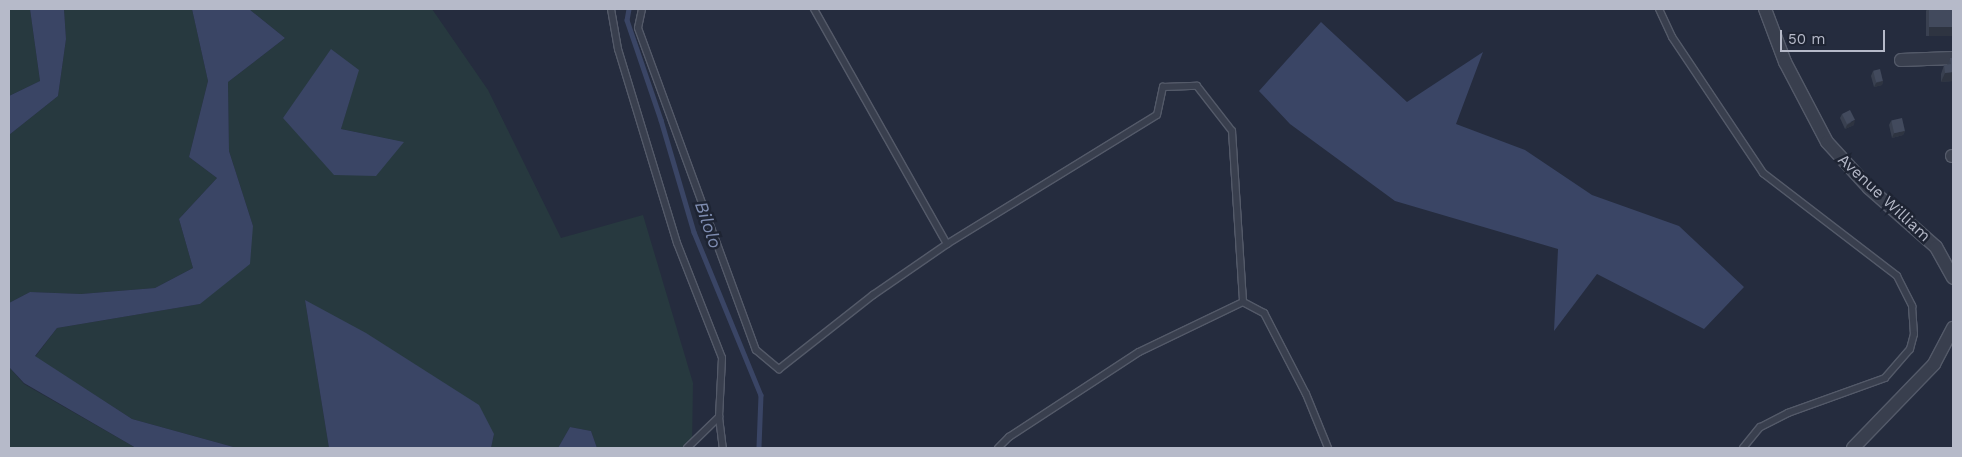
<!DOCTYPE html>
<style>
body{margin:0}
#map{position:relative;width:1962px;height:457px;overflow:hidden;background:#252c3e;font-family:"Work Sans",sans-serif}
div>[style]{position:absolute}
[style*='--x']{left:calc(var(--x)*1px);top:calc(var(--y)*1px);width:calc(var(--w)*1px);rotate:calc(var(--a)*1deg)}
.green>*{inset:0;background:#27393f}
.water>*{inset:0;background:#3a4565}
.stream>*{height:4.5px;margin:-2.25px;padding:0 2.25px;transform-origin:2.25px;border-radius:2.25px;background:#3a4565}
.roads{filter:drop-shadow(1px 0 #545a69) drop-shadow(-1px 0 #545a69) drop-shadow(0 1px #545a69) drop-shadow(0 -1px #545a69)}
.service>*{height:6px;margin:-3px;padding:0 3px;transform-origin:3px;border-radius:3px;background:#393f4e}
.minor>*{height:12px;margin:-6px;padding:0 6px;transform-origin:6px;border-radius:6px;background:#393f4e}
.wall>*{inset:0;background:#394050}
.shaded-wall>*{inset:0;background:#2e3441;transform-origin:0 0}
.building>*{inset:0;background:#424a5d;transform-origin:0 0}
span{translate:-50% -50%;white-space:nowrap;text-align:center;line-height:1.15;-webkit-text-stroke:5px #1e2433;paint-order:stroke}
.street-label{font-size:16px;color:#b6bac9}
.water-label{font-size:18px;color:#7e8cb0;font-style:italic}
.frame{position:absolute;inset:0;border:10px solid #b6bac9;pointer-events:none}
.scale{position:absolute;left:1780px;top:30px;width:105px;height:22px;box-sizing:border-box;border:2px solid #b6bac9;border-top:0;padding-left:6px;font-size:15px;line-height:18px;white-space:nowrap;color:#b6bac9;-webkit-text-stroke:4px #1e2433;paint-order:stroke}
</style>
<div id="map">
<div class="green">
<div style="clip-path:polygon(9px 9px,30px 9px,40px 81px,9px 96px)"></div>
<div style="clip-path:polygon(64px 9px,192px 9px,208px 81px,189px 157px,217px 178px,179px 219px,193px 268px,155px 288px,81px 294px,30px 292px,9px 303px,9px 135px,58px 96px,66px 39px)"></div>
<div style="clip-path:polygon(evenodd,249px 9px,432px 9px,488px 90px,561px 238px,643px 215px,693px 383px,692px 448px,597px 448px,591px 431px,570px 427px,558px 448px,491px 448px,494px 434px,305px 300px,329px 448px,237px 448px,132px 419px,35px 357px,57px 328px,200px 304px,253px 226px,229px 151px,228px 82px,285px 38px,249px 9px,358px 70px,341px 129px,404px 142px,283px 118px,358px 70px)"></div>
<div style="clip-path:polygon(9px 367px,24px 384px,136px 448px,9px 448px)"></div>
</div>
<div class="water">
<div style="clip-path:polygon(30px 9px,64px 9px,66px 39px,58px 96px,9px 135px,9px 96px,40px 81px)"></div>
<div style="clip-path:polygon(192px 9px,249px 9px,285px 38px,228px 82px,229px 151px,253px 226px,250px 264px,200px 304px,57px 328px,35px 356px,132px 419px,237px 448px,136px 448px,24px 383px,9px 367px,9px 303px,30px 292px,81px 294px,155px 288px,193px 268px,179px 219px,217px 178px,189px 157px,208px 81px)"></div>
<div style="clip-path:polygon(1321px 22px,1407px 102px,1483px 52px,1456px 124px,1525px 150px,1592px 195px,1679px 226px,1744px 287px,1704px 329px,1597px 274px,1554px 331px,1558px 249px,1395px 201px,1290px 124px,1259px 91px)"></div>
<div style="clip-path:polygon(331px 49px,359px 70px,341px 129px,404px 142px,376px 176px,334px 175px,283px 118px)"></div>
<div style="clip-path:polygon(305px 300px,366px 333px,479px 405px,494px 434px,491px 448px,329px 448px)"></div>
<div style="clip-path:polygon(570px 427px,591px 431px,597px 448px,558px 448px)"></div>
</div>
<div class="stream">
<div style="--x:629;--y:9;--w:11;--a:100"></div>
<div style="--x:627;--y:20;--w:106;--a:71.2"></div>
<div style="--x:661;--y:120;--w:117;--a:73.6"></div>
<div style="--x:694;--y:232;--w:176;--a:67.7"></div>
<div style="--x:761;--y:395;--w:53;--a:92.2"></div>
</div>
<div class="roads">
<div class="service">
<div style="--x:611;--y:9;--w:41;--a:80.1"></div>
<div style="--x:618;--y:49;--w:203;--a:73.1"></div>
<div style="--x:677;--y:243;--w:123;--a:68.6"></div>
<div style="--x:722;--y:358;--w:59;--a:92.9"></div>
<div style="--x:719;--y:417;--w:31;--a:83"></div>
<div style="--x:642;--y:9;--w:19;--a:102"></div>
<div style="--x:638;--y:28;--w:343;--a:69.9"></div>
<div style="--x:756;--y:350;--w:30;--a:40"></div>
<div style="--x:779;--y:369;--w:120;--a:-38.2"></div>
<div style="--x:873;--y:295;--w:90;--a:-34.6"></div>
<div style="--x:947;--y:244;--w:246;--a:-31.6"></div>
<div style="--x:1157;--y:115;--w:29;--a:-78"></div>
<div style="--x:1163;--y:87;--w:34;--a:-2"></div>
<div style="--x:1197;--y:86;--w:57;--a:52.1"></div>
<div style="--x:1232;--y:131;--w:171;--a:86.3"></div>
<div style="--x:814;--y:9;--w:270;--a:60.5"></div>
<div style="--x:1659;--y:9;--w:31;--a:65"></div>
<div style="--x:1672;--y:37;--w:164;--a:56.2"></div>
<div style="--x:1763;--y:173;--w:169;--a:37.5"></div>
<div style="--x:1897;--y:276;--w:34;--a:63"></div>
<div style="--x:1912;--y:306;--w:28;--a:86"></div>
<div style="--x:1914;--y:334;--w:16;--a:105"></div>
<div style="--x:1910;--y:349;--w:38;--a:131"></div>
<div style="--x:1885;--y:378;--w:103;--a:160.2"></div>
<div style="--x:1788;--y:413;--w:31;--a:153"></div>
<div style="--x:1760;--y:427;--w:27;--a:129"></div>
<div style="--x:687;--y:448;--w:45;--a:-44.1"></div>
<div style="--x:998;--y:448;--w:16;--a:-45"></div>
<div style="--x:1009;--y:437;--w:155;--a:-33.2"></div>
<div style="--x:1139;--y:352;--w:115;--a:-25.7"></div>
<div style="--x:1243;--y:302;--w:24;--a:28"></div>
<div style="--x:1264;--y:313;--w:91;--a:62.6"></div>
<div style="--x:1306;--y:394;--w:58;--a:67.8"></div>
</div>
<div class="minor">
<div style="--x:1765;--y:9;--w:57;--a:69.3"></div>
<div style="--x:1785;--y:62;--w:90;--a:62.3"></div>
<div style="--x:1827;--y:142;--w:62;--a:47.6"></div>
<div style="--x:1869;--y:188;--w:89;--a:41.4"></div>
<div style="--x:1936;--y:247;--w:35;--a:61"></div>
<div style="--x:1901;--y:60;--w:52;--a:-2.2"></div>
<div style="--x:1952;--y:156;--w:1;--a:0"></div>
<div style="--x:1853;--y:448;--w:117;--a:-46"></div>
<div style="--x:1934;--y:364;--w:41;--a:-62.2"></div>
</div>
</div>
<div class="wall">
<div style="clip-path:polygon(1927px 9px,1953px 9px,1953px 36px,1926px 36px,1926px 11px)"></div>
<div style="clip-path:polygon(1950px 58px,1953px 58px,1953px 81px,1941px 82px,1941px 74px,1944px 65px,1947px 65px)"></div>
<div style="clip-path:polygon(1873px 71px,1883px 81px,1882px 85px,1874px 87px,1871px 76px)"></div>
<div style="clip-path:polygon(1842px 114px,1854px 125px,1845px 129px,1840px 118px)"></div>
<div style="clip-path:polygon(1891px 121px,1905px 131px,1903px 135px,1892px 138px,1889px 125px)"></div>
</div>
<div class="shaded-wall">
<div style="left:1929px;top:27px;width:24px;height:9px"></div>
<div style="clip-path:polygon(1953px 72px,1953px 81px,1941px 82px,1945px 73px)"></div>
<div style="clip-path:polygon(1883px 81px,1882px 85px,1874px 87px,1876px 83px)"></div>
<div style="clip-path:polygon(1855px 120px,1854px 125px,1845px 129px,1847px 125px)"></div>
<div style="clip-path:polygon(1905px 131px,1903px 135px,1892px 138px,1894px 133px)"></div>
</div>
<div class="building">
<div style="left:1929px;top:9px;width:24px;height:18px"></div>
<div style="clip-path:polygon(1950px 58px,1953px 58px,1953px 72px,1945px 73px,1944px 65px,1951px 64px)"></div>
<div style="left:1880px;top:69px;width:12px;height:7px;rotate:76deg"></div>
<div style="left:1850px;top:110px;width:11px;height:9px;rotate:63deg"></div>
<div style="left:1902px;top:118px;width:13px;height:11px;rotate:77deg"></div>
</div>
<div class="street-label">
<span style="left:1884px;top:198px;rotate:43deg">Avenue William</span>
</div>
<div class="water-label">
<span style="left:708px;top:225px;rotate:71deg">Bilolo</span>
</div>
<div class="frame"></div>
<div class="scale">50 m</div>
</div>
